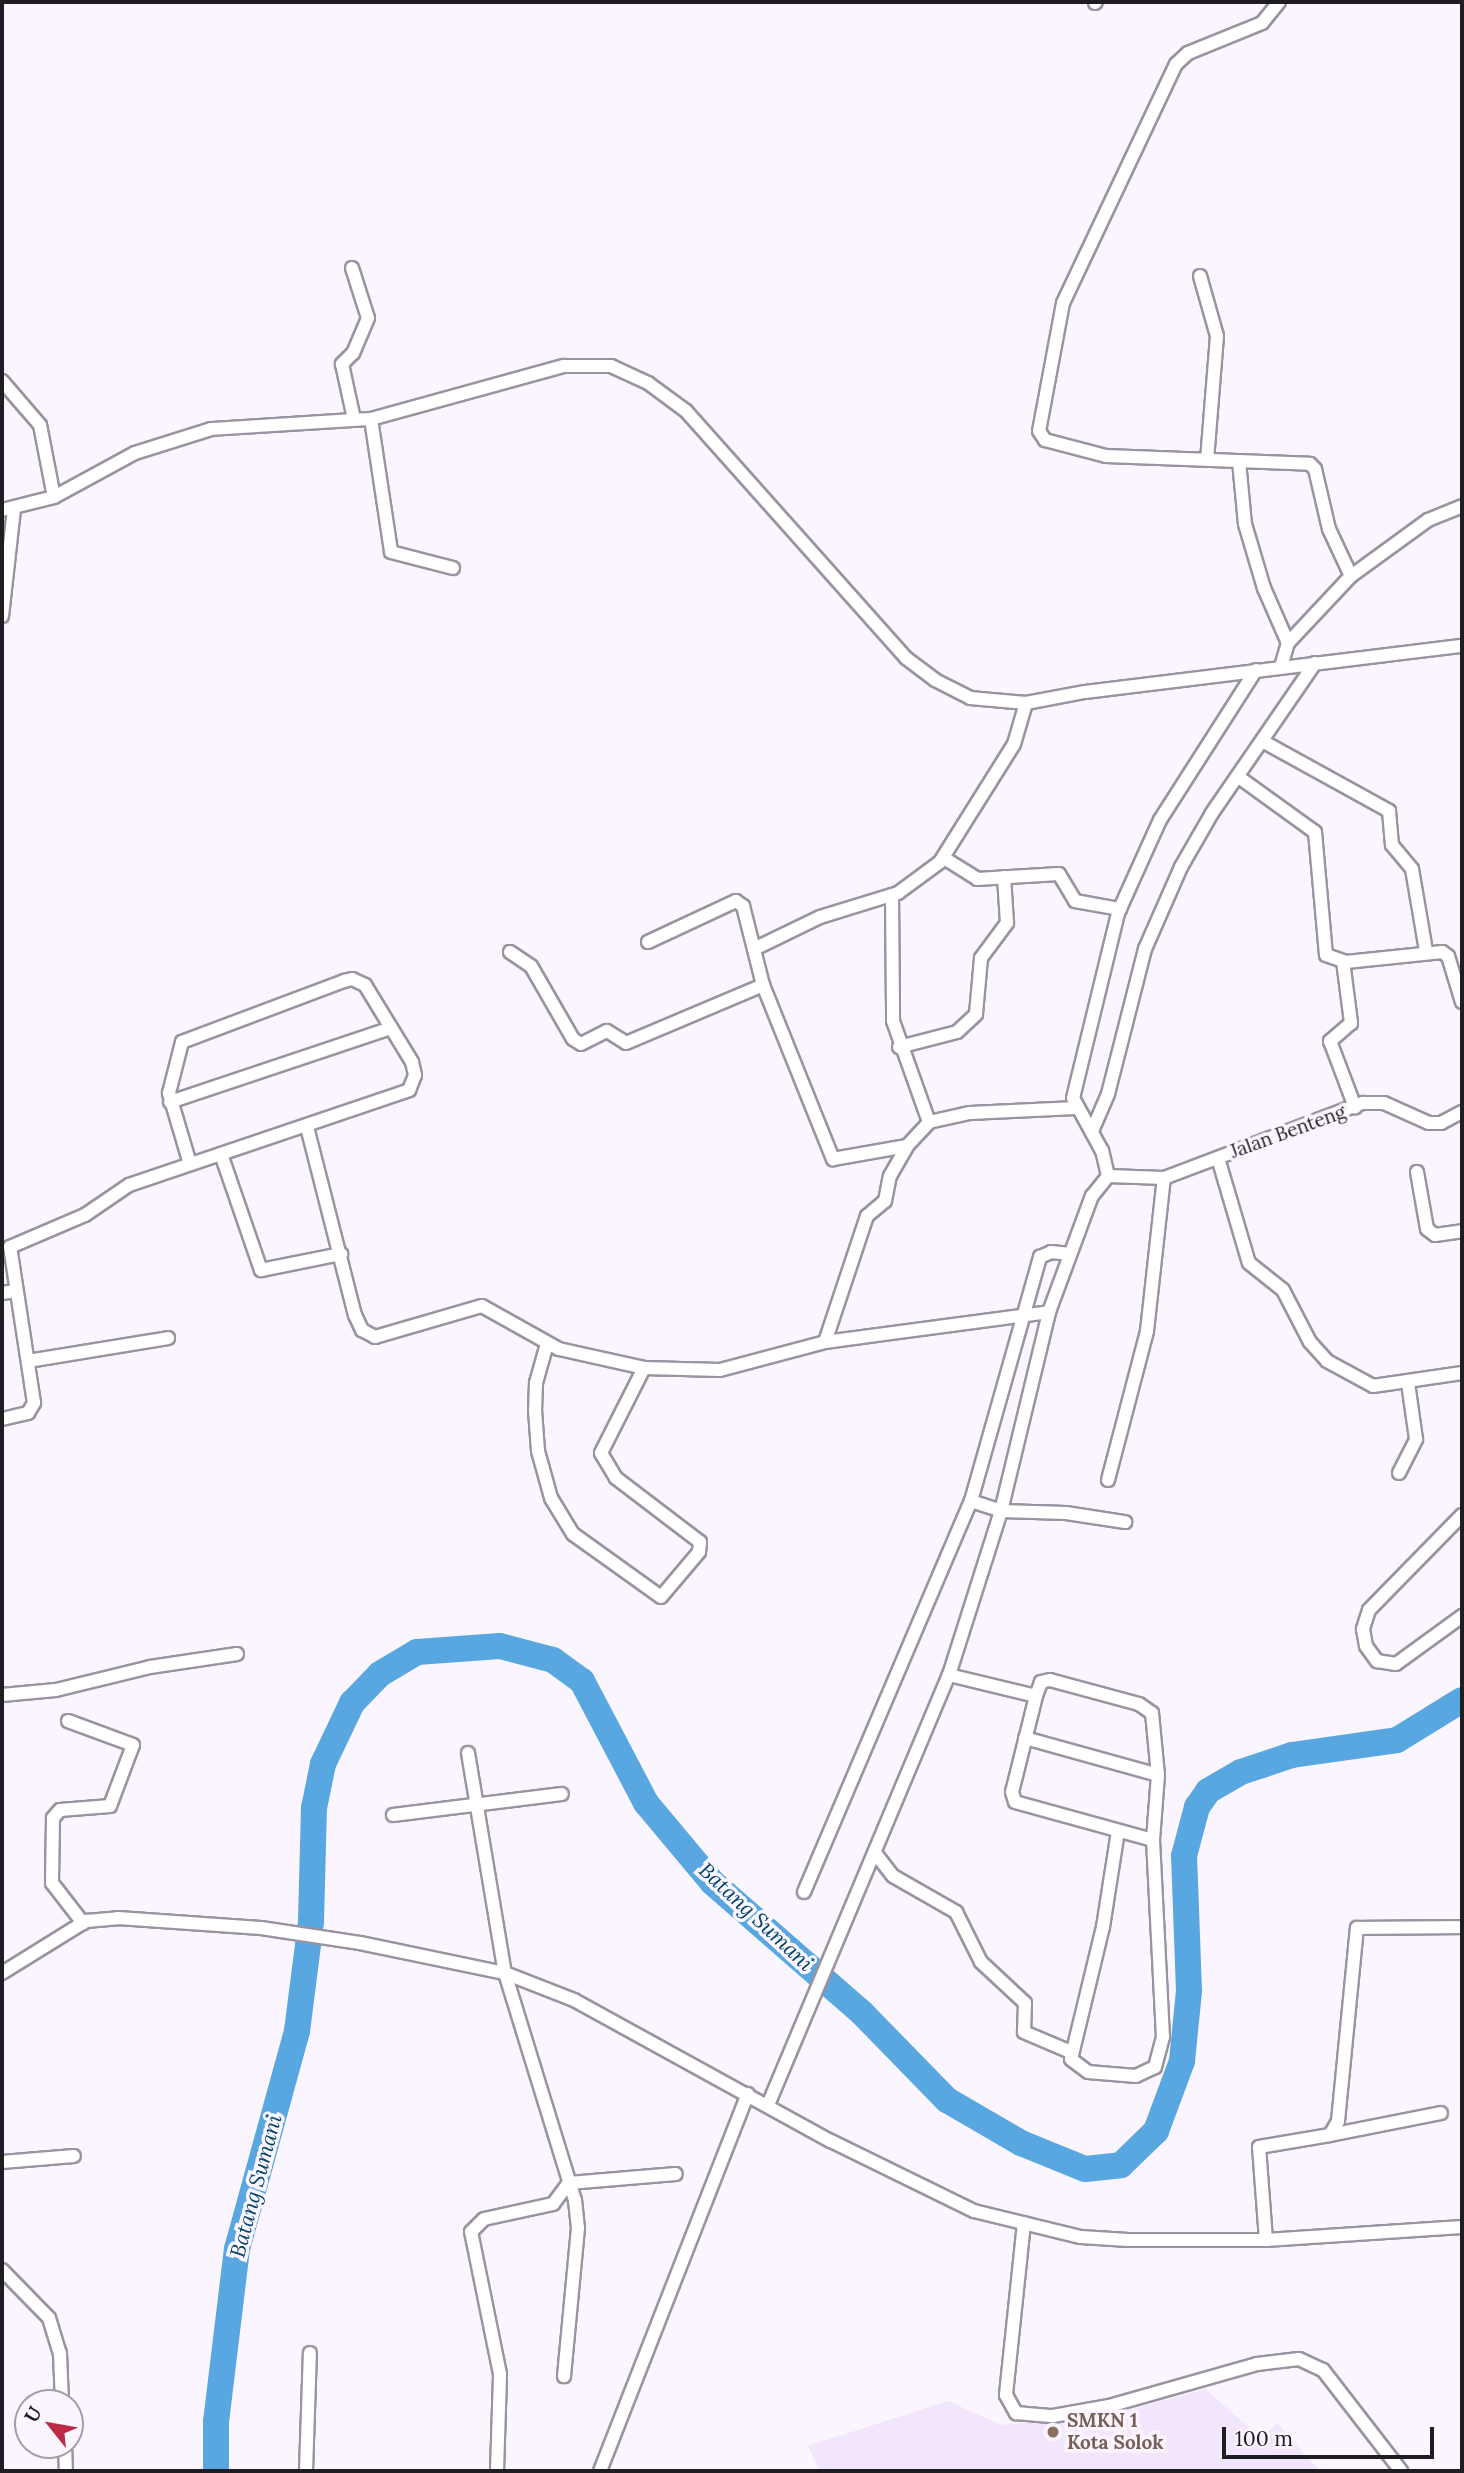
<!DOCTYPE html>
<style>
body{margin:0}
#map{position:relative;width:1464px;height:2473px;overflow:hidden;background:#faf5fe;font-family:Lora,serif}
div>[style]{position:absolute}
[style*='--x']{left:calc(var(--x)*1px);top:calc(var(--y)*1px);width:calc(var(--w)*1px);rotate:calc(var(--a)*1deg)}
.built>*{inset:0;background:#f1e6fb}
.river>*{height:26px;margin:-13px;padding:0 13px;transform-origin:13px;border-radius:13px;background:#58a7e1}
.roads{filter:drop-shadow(2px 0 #9a93a0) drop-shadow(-2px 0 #9a93a0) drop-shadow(0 2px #9a93a0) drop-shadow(0 -2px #9a93a0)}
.street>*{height:12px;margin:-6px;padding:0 6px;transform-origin:6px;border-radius:6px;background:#fff}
.dots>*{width:19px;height:19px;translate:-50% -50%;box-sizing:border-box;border:4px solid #faf5fe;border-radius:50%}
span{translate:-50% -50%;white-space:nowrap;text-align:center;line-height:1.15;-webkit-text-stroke:7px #faf5fe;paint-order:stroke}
.street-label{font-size:19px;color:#201d22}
.education-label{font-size:19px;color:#785e54;font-weight:700}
.left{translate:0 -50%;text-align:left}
.water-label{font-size:21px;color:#014369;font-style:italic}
.frame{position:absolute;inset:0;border:4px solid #201d22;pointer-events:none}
.north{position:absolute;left:14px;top:2389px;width:70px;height:70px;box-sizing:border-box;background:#faf5fe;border:2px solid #a39fa6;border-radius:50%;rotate:301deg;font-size:19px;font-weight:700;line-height:28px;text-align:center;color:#201d22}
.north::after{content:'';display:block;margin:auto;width:24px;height:32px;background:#bb2a47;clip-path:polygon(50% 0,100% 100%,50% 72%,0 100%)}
.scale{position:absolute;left:1222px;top:2427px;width:212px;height:32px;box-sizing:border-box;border:4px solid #201d22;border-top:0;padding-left:9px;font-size:21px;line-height:24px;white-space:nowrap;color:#201d22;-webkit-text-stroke:5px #faf5fe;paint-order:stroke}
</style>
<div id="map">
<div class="built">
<div style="clip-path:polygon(1205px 2389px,1261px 2438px,1277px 2423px,1320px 2471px,820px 2471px,808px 2446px,948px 2401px,1001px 2425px,1108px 2416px)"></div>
</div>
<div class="river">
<div style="--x:216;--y:2471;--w:49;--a:-90"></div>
<div style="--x:216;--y:2422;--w:174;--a:-83.1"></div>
<div style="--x:237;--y:2249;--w:226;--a:-74.6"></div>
<div style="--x:297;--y:2031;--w:111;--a:-82.7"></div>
<div style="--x:311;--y:1921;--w:113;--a:-88.5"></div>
<div style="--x:314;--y:1808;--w:45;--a:-78.4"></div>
<div style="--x:323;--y:1764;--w:68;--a:-64.6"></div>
<div style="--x:352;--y:1703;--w:40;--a:-46"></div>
<div style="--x:380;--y:1674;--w:43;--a:-30.7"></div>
<div style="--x:417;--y:1652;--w:83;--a:-4.1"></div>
<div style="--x:500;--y:1646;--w:55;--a:14.8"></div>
<div style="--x:553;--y:1660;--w:36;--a:36"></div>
<div style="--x:582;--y:1681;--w:138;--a:62.3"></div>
<div style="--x:646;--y:1803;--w:104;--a:50.1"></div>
<div style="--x:713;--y:1883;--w:199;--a:41.1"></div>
<div style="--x:863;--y:2014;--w:120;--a:45.7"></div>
<div style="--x:947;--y:2100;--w:86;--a:30.2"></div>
<div style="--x:1021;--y:2143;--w:69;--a:22.1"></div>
<div style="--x:1085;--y:2169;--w:36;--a:-6"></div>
<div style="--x:1121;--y:2165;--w:49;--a:-44.2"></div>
<div style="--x:1156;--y:2131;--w:75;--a:-69.6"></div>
<div style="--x:1182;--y:2061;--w:70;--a:-84.3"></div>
<div style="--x:1189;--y:1991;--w:135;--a:-92.1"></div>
<div style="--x:1184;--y:1856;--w:51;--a:-75.1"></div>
<div style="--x:1197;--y:1807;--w:19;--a:-55"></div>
<div style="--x:1208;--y:1791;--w:38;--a:-30"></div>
<div style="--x:1241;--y:1772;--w:54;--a:-18.4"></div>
<div style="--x:1292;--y:1755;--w:106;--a:-8.1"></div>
<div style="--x:1397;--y:1740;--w:76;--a:-31.6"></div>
</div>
<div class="roads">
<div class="street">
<div style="--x:1279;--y:2;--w:27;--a:129"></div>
<div style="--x:1262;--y:23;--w:80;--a:157.9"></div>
<div style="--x:1188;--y:53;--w:16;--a:137"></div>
<div style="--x:1176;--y:64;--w:264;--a:115.3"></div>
<div style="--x:1063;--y:303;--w:130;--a:100.6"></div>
<div style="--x:1039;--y:431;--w:11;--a:56"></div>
<div style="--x:1045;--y:440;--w:63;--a:14.7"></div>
<div style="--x:1106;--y:456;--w:204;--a:2.2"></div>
<div style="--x:1310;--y:464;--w:7;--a:45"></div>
<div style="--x:1315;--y:469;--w:62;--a:76.9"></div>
<div style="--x:1329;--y:529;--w:52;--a:64.9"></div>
<div style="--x:1095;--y:3;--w:1;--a:-45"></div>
<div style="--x:352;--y:268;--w:52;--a:72.3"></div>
<div style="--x:368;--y:318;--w:38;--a:113"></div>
<div style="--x:353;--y:353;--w:16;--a:135"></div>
<div style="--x:342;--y:364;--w:56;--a:77.7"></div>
<div style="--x:1200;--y:276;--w:62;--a:74.2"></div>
<div style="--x:1217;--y:336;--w:124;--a:94.6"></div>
<div style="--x:2;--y:381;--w:58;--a:49.2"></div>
<div style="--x:40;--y:425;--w:73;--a:79"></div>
<div style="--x:371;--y:419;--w:134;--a:81.4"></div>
<div style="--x:391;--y:552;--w:64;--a:14.5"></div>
<div style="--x:1239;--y:461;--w:63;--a:84.6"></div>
<div style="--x:1245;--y:524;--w:67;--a:73.5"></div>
<div style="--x:1264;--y:588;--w:60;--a:66.4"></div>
<div style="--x:2;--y:510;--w:54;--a:-14"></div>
<div style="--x:54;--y:497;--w:92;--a:-28.5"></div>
<div style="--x:135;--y:453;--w:80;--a:-17.5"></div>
<div style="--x:211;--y:429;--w:160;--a:-3.6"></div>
<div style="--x:371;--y:419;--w:200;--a:-15.4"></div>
<div style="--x:564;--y:366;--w:47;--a:0"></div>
<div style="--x:611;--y:366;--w:41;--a:24.7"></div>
<div style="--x:648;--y:383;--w:47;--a:36.4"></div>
<div style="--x:686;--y:411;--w:331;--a:48.3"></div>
<div style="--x:906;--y:658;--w:36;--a:37"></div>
<div style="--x:935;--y:680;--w:39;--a:27"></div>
<div style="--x:970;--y:698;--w:56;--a:5.1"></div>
<div style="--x:1026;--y:703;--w:60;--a:-10.6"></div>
<div style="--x:1085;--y:692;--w:380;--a:-7"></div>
<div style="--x:2;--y:616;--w:108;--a:-83.6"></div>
<div style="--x:1281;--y:667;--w:25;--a:-74"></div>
<div style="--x:1288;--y:643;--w:92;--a:-46.8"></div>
<div style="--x:1351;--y:576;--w:95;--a:-36"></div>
<div style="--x:1428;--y:520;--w:37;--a:-22"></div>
<div style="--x:1264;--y:742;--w:143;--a:28.9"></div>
<div style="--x:1389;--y:811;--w:34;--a:85"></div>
<div style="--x:1392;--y:845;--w:31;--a:50"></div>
<div style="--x:1412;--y:869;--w:83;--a:80.3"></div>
<div style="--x:1240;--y:778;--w:92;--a:35.8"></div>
<div style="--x:1315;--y:832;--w:123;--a:84.9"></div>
<div style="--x:1326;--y:955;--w:21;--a:19"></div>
<div style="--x:1346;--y:962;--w:97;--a:-5.9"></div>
<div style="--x:1442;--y:952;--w:7;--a:34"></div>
<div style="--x:1448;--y:956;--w:48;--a:73.1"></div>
<div style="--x:944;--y:858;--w:39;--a:32"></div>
<div style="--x:977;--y:879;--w:82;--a:-3.5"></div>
<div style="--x:1059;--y:874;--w:31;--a:59"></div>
<div style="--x:1075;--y:901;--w:46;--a:10.1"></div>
<div style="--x:892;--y:895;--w:126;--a:89.5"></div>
<div style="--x:893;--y:1021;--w:107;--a:70.4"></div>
<div style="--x:648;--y:942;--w:97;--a:-25"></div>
<div style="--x:736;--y:901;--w:9;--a:36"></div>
<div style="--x:743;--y:906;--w:81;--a:75.8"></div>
<div style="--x:763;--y:985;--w:188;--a:68.1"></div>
<div style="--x:833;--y:1159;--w:75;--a:-10"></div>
<div style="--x:907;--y:1146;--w:33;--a:-47"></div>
<div style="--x:929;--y:1122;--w:42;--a:-12.4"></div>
<div style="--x:970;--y:1113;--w:106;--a:-2.7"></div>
<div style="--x:754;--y:949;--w:73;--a:-25.9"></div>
<div style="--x:820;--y:917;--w:82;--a:-17.1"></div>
<div style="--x:898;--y:893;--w:52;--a:-36.4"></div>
<div style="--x:940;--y:862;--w:139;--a:-57.9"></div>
<div style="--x:1014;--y:744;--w:43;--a:-73.7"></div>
<div style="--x:510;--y:952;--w:25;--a:34"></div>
<div style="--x:531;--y:966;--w:84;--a:60.1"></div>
<div style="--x:573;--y:1039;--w:9;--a:32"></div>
<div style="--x:581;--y:1044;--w:29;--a:-27"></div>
<div style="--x:607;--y:1031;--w:22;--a:32"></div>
<div style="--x:626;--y:1043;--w:149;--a:-22.9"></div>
<div style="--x:1343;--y:961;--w:63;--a:82.6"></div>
<div style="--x:1351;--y:1023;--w:28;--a:139"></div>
<div style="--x:1330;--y:1041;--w:71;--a:69.3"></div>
<div style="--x:899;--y:1047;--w:60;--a:-14.5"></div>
<div style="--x:957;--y:1032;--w:26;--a:-43"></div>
<div style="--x:976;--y:1014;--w:56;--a:-84.9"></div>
<div style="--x:981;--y:958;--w:44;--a:-53.4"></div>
<div style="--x:1007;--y:923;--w:46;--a:-93.7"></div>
<div style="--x:170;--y:1102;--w:233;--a:-18.5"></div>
<div style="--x:307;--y:1127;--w:194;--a:75.7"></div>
<div style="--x:355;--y:1315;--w:17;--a:65"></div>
<div style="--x:362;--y:1330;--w:15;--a:28"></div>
<div style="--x:375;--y:1337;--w:111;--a:-16.2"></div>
<div style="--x:482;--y:1306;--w:88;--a:29.2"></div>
<div style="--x:559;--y:1349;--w:87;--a:12.6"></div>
<div style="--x:644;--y:1368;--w:76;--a:1.5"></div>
<div style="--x:720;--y:1370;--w:109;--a:-14.9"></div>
<div style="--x:825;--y:1342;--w:226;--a:-7.6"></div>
<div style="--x:1092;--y:1131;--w:40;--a:-66.6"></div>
<div style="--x:1108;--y:1094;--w:150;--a:-75.7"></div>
<div style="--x:1145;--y:949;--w:90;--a:-66.3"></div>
<div style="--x:1181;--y:867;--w:62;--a:-60.1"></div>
<div style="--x:1212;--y:813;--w:182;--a:-55.5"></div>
<div style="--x:221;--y:1154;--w:123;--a:71"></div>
<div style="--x:261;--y:1270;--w:82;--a:-11.3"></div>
<div style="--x:1218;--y:1158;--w:109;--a:73.6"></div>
<div style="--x:1249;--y:1263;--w:43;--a:38.5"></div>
<div style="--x:1283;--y:1290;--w:59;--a:62.6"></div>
<div style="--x:1310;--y:1342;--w:25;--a:48"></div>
<div style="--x:1327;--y:1361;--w:52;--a:28.5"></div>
<div style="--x:1373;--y:1386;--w:90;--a:-8.3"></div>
<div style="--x:1417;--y:1172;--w:58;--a:80"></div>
<div style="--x:1427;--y:1229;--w:10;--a:37"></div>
<div style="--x:1435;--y:1235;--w:27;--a:-8"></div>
<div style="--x:1108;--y:1176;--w:26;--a:-103"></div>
<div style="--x:1102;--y:1151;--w:60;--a:-118.7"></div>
<div style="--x:1073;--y:1098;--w:190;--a:-76.3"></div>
<div style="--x:1118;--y:913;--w:102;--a:-65.7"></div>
<div style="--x:1160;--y:820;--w:178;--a:-57.4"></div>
<div style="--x:1108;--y:1176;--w:56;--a:2"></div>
<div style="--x:1164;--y:1178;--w:213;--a:-20.7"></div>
<div style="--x:1363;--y:1103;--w:21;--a:0"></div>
<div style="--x:1384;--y:1103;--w:49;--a:24"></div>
<div style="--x:1429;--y:1123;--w:12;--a:0"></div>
<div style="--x:1441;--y:1123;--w:24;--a:-28"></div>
<div style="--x:2;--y:1293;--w:14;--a:-8"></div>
<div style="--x:825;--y:1342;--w:133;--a:-71.6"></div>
<div style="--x:867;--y:1216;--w:23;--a:-40"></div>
<div style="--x:885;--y:1201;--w:25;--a:-79"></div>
<div style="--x:890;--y:1176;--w:34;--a:-60"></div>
<div style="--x:547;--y:1344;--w:41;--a:105.8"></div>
<div style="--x:536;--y:1383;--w:27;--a:92"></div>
<div style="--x:535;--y:1410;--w:41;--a:85.8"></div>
<div style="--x:538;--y:1451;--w:49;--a:74.5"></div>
<div style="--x:551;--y:1498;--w:42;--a:58.6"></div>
<div style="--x:573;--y:1534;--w:108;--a:35.6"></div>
<div style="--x:661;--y:1597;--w:59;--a:-49.8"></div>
<div style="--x:699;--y:1552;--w:10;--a:-84"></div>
<div style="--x:700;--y:1542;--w:106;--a:-142.7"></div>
<div style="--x:616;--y:1478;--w:29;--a:-121"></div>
<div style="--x:601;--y:1453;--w:95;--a:-63.2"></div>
<div style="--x:28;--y:1361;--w:142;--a:-9.3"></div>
<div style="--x:2;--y:1419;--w:27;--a:-13"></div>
<div style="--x:28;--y:1413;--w:12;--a:-59"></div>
<div style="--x:34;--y:1403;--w:158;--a:-98.7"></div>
<div style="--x:10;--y:1247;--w:82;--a:-23.1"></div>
<div style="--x:85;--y:1215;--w:53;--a:-34.3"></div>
<div style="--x:129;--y:1185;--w:296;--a:-18.7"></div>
<div style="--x:409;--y:1090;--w:16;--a:-68"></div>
<div style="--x:415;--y:1075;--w:13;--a:-103"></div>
<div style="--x:412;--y:1062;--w:90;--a:-121.4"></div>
<div style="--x:365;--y:985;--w:14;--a:-155"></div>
<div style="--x:352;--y:979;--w:8;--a:166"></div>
<div style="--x:344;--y:981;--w:173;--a:159.4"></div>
<div style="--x:182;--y:1042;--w:53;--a:104.3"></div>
<div style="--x:169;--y:1093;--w:74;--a:73.5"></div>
<div style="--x:1399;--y:1473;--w:38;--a:-63"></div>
<div style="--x:1416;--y:1439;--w:57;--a:-98.1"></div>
<div style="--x:1108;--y:1480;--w:154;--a:-75.3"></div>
<div style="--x:1147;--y:1331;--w:154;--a:-83.7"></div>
<div style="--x:971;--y:1501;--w:32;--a:18"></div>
<div style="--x:1001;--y:1511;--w:65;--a:1.8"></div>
<div style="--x:1066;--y:1513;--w:60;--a:8.7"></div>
<div style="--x:1462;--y:1515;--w:133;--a:134.4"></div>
<div style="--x:1369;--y:1610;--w:20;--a:108"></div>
<div style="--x:1363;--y:1629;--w:17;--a:80"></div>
<div style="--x:1366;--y:1646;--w:19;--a:54"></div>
<div style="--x:1377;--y:1661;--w:19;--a:9"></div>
<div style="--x:1396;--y:1664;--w:82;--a:-36"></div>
<div style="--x:949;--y:1675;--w:89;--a:13.6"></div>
<div style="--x:1036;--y:1696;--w:15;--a:-70"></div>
<div style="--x:1041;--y:1682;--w:9;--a:-13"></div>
<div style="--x:1050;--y:1680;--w:92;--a:15.1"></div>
<div style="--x:1139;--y:1704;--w:16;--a:35"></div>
<div style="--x:1152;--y:1713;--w:62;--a:84.5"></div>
<div style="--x:1158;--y:1775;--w:65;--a:94.4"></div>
<div style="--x:1153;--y:1840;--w:197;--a:87.1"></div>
<div style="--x:1163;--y:2037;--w:31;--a:105"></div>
<div style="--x:1155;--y:2067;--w:21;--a:155"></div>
<div style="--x:1136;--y:2076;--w:48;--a:-175.2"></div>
<div style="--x:1088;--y:2072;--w:21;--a:-143"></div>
<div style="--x:1071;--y:2059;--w:136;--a:-76.4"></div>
<div style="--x:1103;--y:1927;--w:97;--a:-81.1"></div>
<div style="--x:2;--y:1695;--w:54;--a:-5.3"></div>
<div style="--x:56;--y:1690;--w:97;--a:-13.7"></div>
<div style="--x:150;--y:1667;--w:88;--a:-8.5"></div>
<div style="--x:1036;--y:1696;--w:99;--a:104"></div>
<div style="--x:1012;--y:1792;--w:10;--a:73"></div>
<div style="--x:1015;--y:1802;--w:143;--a:15.4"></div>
<div style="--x:68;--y:1721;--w:69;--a:20.3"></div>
<div style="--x:133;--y:1745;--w:65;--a:110.7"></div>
<div style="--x:110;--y:1806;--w:50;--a:175.4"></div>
<div style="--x:60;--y:1810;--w:11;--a:131"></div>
<div style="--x:53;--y:1818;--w:65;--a:90.9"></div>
<div style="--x:52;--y:1883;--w:51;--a:52.2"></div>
<div style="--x:1025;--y:1738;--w:138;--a:15.5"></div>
<div style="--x:468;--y:1753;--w:223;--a:80.5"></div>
<div style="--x:505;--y:1973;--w:238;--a:72.9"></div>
<div style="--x:575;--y:2200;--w:28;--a:84"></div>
<div style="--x:578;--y:2228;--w:149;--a:95.4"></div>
<div style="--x:393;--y:1815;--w:170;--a:-7.1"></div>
<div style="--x:875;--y:1853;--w:29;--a:52"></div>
<div style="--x:893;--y:1876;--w:73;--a:29.7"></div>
<div style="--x:956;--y:1912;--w:56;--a:63.4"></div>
<div style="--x:981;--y:1962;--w:60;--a:43"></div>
<div style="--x:1025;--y:2003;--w:29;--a:92"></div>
<div style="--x:1024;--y:2032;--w:51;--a:23.1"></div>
<div style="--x:804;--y:1892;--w:425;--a:-66.9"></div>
<div style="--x:971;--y:1501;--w:254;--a:-74.2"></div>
<div style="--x:1040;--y:1257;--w:12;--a:-24"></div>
<div style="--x:1051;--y:1252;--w:19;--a:6"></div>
<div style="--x:2;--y:1973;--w:99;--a:-31.8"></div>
<div style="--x:86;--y:1921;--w:32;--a:-5"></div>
<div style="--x:118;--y:1918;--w:143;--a:4"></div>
<div style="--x:261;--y:1928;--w:100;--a:8.6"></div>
<div style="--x:360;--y:1943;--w:148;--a:11.7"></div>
<div style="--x:505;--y:1973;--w:74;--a:21.4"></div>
<div style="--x:574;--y:2000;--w:293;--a:28.8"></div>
<div style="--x:831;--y:2141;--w:159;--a:26.1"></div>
<div style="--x:974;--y:2211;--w:110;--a:13.7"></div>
<div style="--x:1081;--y:2237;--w:47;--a:3.7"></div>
<div style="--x:1128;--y:2240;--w:138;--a:0"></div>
<div style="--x:1266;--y:2240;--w:196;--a:-3.8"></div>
<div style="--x:768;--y:2105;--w:467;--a:-67.2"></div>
<div style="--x:949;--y:1675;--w:172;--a:-72.4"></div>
<div style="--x:1001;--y:1511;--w:205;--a:-76.4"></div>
<div style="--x:1049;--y:1312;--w:124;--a:-69.7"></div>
<div style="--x:1092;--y:1196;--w:26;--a:-51"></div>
<div style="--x:1330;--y:2135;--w:113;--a:-11.2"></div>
<div style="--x:2;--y:2162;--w:72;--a:-4.8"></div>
<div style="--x:1024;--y:2223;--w:173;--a:96"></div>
<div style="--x:1006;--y:2395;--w:21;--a:61"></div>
<div style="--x:1016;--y:2413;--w:37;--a:5"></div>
<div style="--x:1053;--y:2416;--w:57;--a:-10.1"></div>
<div style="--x:1109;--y:2406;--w:154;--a:-15.8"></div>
<div style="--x:1257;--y:2364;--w:42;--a:-6.8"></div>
<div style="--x:1299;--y:2359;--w:26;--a:25"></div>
<div style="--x:1323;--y:2370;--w:128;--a:52.3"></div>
<div style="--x:1266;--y:2240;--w:93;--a:-94.3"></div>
<div style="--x:1259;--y:2147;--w:72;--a:-9.6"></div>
<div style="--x:1330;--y:2135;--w:16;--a:-60"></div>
<div style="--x:1338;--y:2121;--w:194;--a:-84.4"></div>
<div style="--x:1357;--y:1928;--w:105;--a:-0.5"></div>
<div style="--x:2;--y:2270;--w:67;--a:45.6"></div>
<div style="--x:49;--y:2318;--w:37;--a:73"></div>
<div style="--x:60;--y:2353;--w:50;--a:87.7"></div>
<div style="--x:65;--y:2445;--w:26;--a:88"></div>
<div style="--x:306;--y:2471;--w:118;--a:-88.1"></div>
<div style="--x:497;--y:2471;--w:97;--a:-88.2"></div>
<div style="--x:500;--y:2374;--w:145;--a:-101.5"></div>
<div style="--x:471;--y:2232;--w:18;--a:-45"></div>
<div style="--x:484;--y:2219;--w:71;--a:-12.3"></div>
<div style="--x:553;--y:2204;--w:26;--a:-53"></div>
<div style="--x:569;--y:2183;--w:107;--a:-4.8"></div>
<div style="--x:600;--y:2471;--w:405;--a:-68.6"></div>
</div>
</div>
<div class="dots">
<div style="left:1053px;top:2432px;background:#8d6e63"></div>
</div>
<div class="street-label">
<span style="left:1288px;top:1132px;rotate:-20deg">Jalan Benteng</span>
</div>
<div class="education-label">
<span class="left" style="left:1067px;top:2432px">SMKN 1<br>Kota Solok</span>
</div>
<div class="water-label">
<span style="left:756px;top:1917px;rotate:43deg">Batang Sumani</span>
<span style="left:256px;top:2186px;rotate:-75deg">Batang Sumani</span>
</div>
<div class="frame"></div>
<div class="north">U</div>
<div class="scale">100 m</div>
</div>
